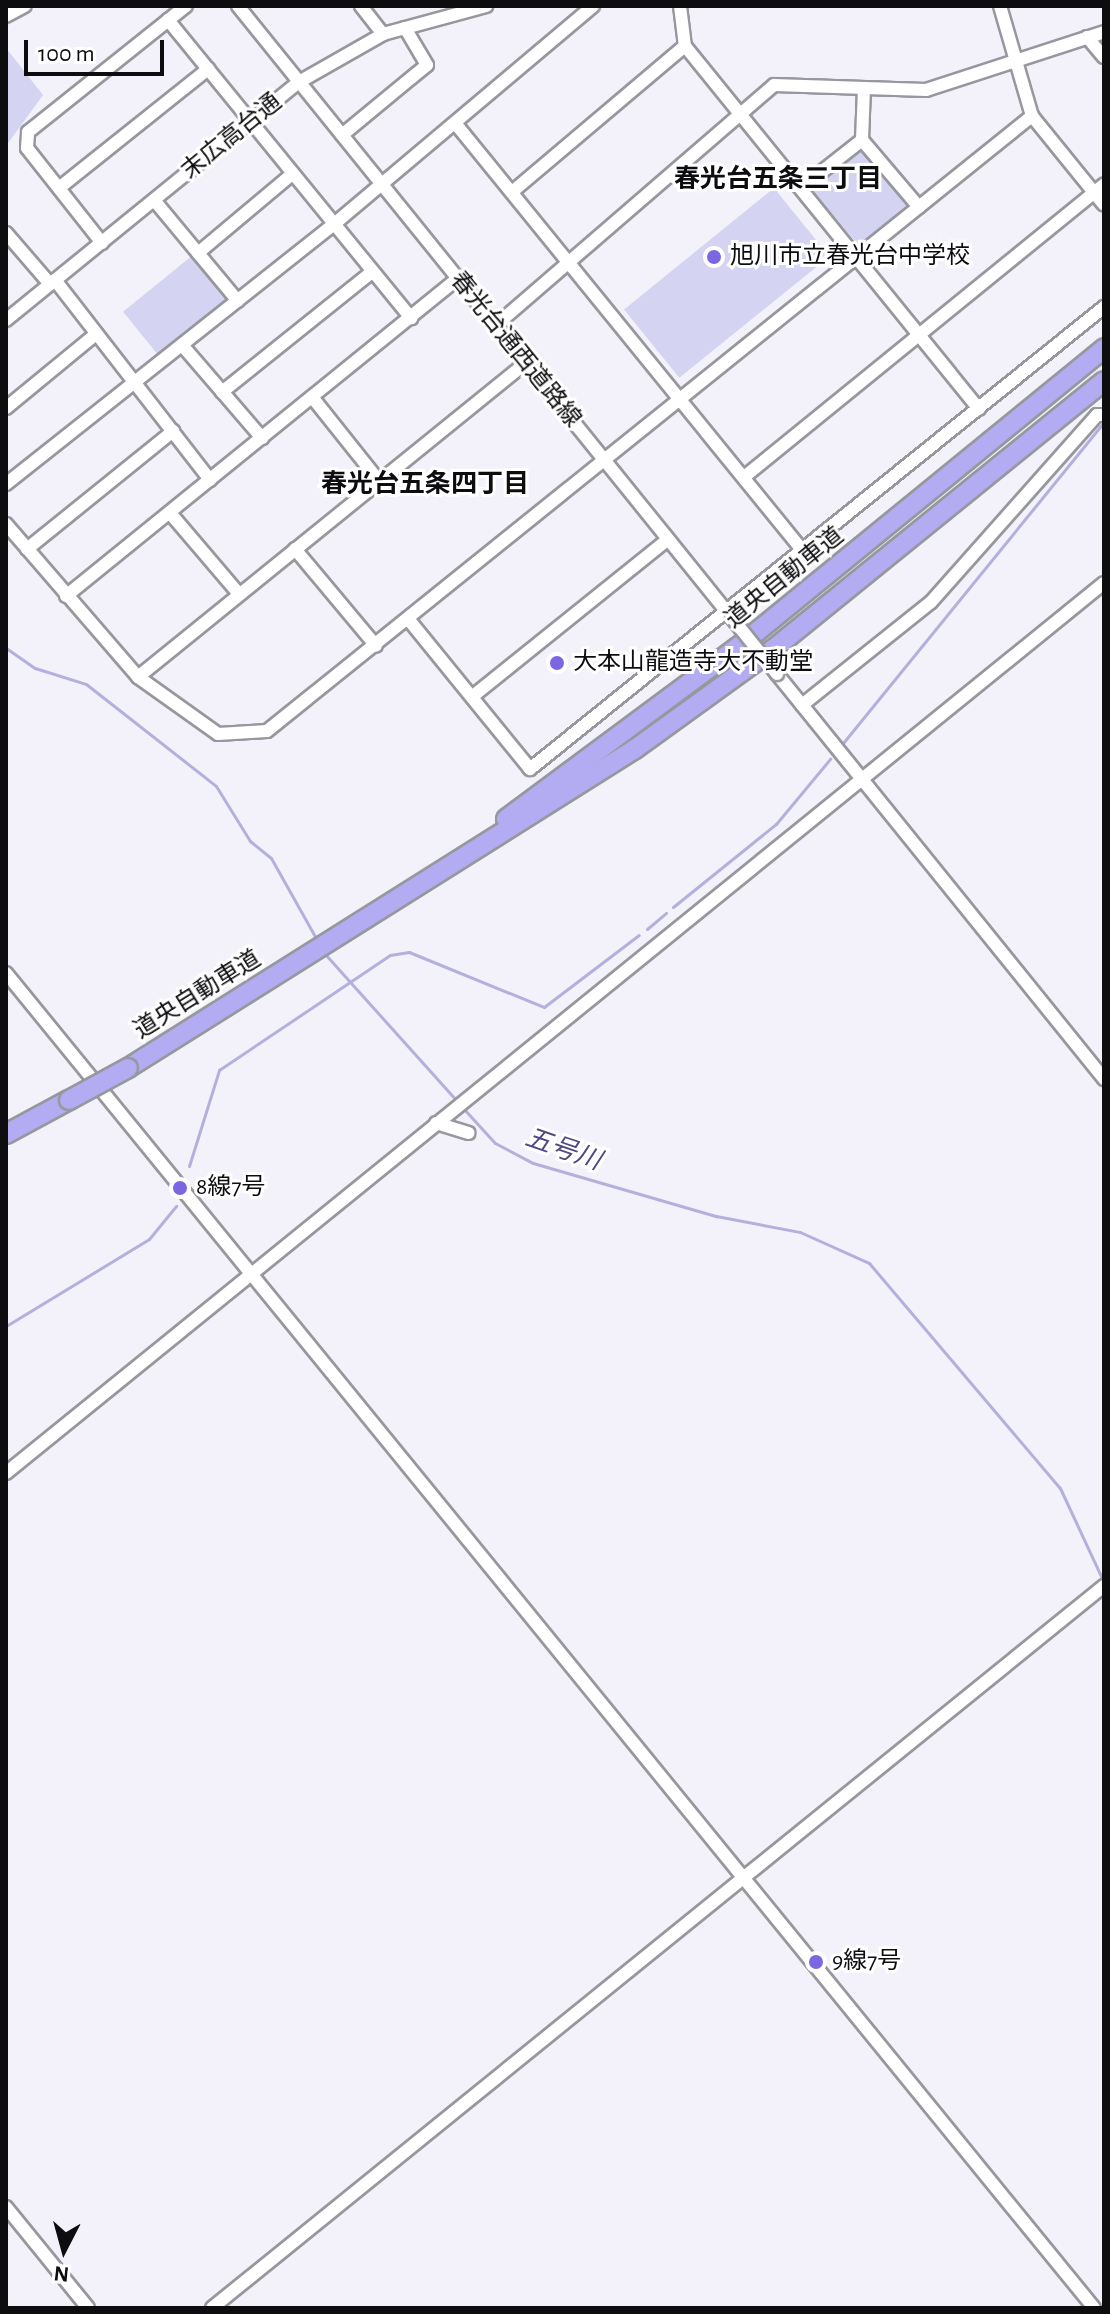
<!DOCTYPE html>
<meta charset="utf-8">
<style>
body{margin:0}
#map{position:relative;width:1110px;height:2314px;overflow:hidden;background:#f3f2fa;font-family:"Alegreya Sans","Noto Sans JP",sans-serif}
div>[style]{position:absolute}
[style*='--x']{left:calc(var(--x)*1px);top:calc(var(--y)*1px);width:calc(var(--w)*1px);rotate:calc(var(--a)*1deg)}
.green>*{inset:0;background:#d5d3f2;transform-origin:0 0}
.stream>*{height:3px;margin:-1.5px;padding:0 1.5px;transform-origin:1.5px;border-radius:1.5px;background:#b3b0dd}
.roads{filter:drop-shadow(2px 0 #97979e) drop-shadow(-2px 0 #97979e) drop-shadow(0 2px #97979e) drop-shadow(0 -2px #97979e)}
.minor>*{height:12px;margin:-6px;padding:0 6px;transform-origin:6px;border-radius:6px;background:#fff}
.highway>*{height:18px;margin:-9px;padding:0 9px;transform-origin:9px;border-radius:9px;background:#b3acf2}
.bridges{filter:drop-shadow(2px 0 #97979e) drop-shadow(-2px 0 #97979e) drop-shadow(0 2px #97979e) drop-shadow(0 -2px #97979e)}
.minor-bridge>*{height:12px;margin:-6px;padding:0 6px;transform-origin:6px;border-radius:6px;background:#fff}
.highway-bridge>*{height:18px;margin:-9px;padding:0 9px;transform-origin:9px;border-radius:9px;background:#b3acf2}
.dots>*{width:22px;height:22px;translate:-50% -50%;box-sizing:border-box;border:4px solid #fff;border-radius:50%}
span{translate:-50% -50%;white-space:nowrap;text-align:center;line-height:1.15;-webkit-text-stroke:6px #fff;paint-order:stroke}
.street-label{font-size:24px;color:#0d0d10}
.poi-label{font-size:24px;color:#0d0d10}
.left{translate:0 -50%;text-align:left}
.neighbourhood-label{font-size:26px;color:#0d0d10;font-weight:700}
.water-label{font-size:26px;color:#504882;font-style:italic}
.frame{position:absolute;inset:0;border:8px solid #0d0d10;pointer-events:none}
.north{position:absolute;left:24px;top:2210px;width:80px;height:80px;-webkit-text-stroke:6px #fff;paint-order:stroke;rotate:186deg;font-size:22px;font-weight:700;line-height:32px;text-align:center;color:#0d0d10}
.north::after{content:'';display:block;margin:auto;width:28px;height:36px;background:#0d0d10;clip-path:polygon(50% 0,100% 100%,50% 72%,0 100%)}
.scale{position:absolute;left:24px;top:40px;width:140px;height:36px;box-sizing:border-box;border:4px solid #0d0d10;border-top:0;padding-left:10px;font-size:24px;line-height:28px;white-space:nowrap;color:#0d0d10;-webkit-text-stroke:6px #fff;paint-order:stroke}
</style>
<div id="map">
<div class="green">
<div style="clip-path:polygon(6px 48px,43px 95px,6px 146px)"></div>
<div style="left:861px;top:147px;width:74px;height:65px;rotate:50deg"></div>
<div style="left:774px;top:188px;width:88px;height:193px;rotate:51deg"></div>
<div style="left:193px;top:255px;width:57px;height:90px;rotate:51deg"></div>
</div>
<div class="stream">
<div style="--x:6;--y:648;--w:35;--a:35"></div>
<div style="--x:35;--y:668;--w:53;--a:17.4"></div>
<div style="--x:86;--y:684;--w:165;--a:38.1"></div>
<div style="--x:216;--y:786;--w:65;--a:58.3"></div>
<div style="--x:250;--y:841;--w:27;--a:39"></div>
<div style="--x:271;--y:858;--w:94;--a:60.7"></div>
<div style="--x:843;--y:743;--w:414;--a:-50.9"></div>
<div style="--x:673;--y:907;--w:132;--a:-38.9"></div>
<div style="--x:776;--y:824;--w:85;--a:-50.3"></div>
<div style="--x:647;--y:929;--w:25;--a:-40"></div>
<div style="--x:325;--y:954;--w:199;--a:48.1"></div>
<div style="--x:463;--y:1108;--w:47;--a:47.6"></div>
<div style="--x:495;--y:1143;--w:43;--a:27.8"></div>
<div style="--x:533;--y:1163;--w:191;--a:16.2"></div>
<div style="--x:716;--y:1216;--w:86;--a:10.8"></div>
<div style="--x:800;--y:1232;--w:76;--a:24.2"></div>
<div style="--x:869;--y:1263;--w:295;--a:49.7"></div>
<div style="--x:1060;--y:1488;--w:105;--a:65.1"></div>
<div style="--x:189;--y:1166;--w:101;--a:-72.6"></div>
<div style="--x:219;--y:1070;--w:206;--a:-33.9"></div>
<div style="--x:390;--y:955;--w:19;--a:-9"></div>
<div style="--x:409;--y:952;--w:146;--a:22.2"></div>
<div style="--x:544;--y:1007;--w:119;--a:-37.2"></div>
<div style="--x:6;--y:1326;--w:167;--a:-31.3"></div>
<div style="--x:149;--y:1239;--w:43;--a:-50.7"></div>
</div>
<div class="roads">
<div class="minor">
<div style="--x:238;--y:6;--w:785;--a:51.1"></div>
<div style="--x:361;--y:6;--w:36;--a:52"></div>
<div style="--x:680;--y:6;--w:40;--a:82.9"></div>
<div style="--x:685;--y:46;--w:467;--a:51"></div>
<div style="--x:1000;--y:6;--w:115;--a:73.8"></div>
<div style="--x:1032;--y:116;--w:114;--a:51"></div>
<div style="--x:6;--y:16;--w:21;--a:-28"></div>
<div style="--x:168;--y:20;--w:385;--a:50.8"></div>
<div style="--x:1087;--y:37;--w:26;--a:50"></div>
<div style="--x:455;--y:123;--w:552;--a:50.89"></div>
<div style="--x:342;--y:135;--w:110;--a:-39.5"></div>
<div style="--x:427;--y:65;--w:43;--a:-120.7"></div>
<div style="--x:862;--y:140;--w:88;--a:49.6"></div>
<div style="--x:59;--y:188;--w:191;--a:-38.6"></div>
<div style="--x:801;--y:188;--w:78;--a:-38.2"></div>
<div style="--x:862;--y:140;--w:52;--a:-87.8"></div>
<div style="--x:512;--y:192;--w:226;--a:-40.2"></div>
<div style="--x:154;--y:200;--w:131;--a:50.3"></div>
<div style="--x:6;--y:233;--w:67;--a:49.2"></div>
<div style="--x:102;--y:243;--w:121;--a:-128.3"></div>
<div style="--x:27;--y:148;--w:16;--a:-86"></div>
<div style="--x:28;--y:132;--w:202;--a:-38.6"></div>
<div style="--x:198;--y:253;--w:121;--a:-40"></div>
<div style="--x:55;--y:280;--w:253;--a:52.2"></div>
<div style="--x:6;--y:320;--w:377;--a:-39.1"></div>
<div style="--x:299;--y:82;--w:97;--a:-29.7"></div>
<div style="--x:383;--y:34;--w:107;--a:-15.2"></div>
<div style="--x:496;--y:325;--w:367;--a:-40.8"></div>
<div style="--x:774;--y:85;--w:152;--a:1.9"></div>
<div style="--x:926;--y:90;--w:187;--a:-18"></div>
<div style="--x:182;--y:345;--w:123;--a:49.3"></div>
<div style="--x:222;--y:392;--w:192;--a:-38.7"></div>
<div style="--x:312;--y:397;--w:107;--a:51.4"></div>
<div style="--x:6;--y:408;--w:117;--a:-39.4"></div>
<div style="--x:744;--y:477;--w:464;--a:-39.1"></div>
<div style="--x:6;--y:484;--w:417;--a:-38.4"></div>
<div style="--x:333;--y:225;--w:340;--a:-40.1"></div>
<div style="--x:170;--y:513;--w:106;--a:49.6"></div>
<div style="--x:6;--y:524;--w:202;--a:49.2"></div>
<div style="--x:138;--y:677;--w:98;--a:35.5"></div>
<div style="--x:218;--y:734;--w:49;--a:-3.5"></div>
<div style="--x:267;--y:731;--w:982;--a:-38.8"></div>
<div style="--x:27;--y:549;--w:188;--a:-38.9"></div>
<div style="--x:295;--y:549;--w:126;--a:50.1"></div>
<div style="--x:66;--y:596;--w:503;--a:-39.03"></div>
<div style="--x:409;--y:620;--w:192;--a:50.9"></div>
<div style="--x:530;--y:769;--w:737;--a:-38.83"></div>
<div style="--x:777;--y:674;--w:521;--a:51.08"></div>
<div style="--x:138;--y:677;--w:499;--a:-39"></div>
<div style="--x:473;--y:696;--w:250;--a:-38.8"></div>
<div style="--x:802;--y:705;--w:165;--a:-38.6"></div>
<div style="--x:931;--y:602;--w:250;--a:-48.4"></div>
<div style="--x:1097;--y:415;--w:7;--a:0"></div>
<div style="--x:6;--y:973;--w:1722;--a:50.82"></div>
<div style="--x:436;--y:1123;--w:34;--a:17"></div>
<div style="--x:6;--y:1473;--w:1413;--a:-39.03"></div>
<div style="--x:6;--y:2207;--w:130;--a:50.9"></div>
<div style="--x:212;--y:2308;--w:1148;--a:-38.99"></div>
</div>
<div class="highway">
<div style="--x:506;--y:819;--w:289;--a:-36.6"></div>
<div style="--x:738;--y:647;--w:473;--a:-39.2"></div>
<div style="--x:128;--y:1068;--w:599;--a:-32.18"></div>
<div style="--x:635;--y:749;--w:169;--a:-35.9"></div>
<div style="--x:772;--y:650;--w:427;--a:-39"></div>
<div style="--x:6;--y:1134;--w:72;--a:-28.4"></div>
</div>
</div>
<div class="bridges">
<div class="minor-bridge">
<div style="--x:732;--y:618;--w:72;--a:51.2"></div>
</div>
<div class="highway-bridge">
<div style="--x:69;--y:1100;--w:67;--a:-28.5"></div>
</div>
</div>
<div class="dots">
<div style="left:714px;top:257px;background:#7d66e1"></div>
<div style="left:557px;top:663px;background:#7d66e1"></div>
<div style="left:180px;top:1188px;background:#7d66e1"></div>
<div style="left:816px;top:1962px;background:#7d66e1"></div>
</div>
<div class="street-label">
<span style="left:232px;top:137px;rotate:-39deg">末広高台通</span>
<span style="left:515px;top:350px;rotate:51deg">春光台通西道路線</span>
<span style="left:785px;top:578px;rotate:-39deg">道央自動車道</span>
<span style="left:198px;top:995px;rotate:-32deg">道央自動車道</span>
</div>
<div class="poi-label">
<span class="left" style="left:730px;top:257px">旭川市立春光台中学校</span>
<span class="left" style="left:573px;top:663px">大本山龍造寺大不動堂</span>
<span class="left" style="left:196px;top:1188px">8線7号</span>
<span class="left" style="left:832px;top:1962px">9線7号</span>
</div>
<div class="neighbourhood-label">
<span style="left:778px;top:180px">春光台五条三丁目</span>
<span style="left:425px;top:485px">春光台五条四丁目</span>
</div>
<div class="water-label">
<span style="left:563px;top:1150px;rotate:19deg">五号川</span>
</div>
<div class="frame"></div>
<div class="north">N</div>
<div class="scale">100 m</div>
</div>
